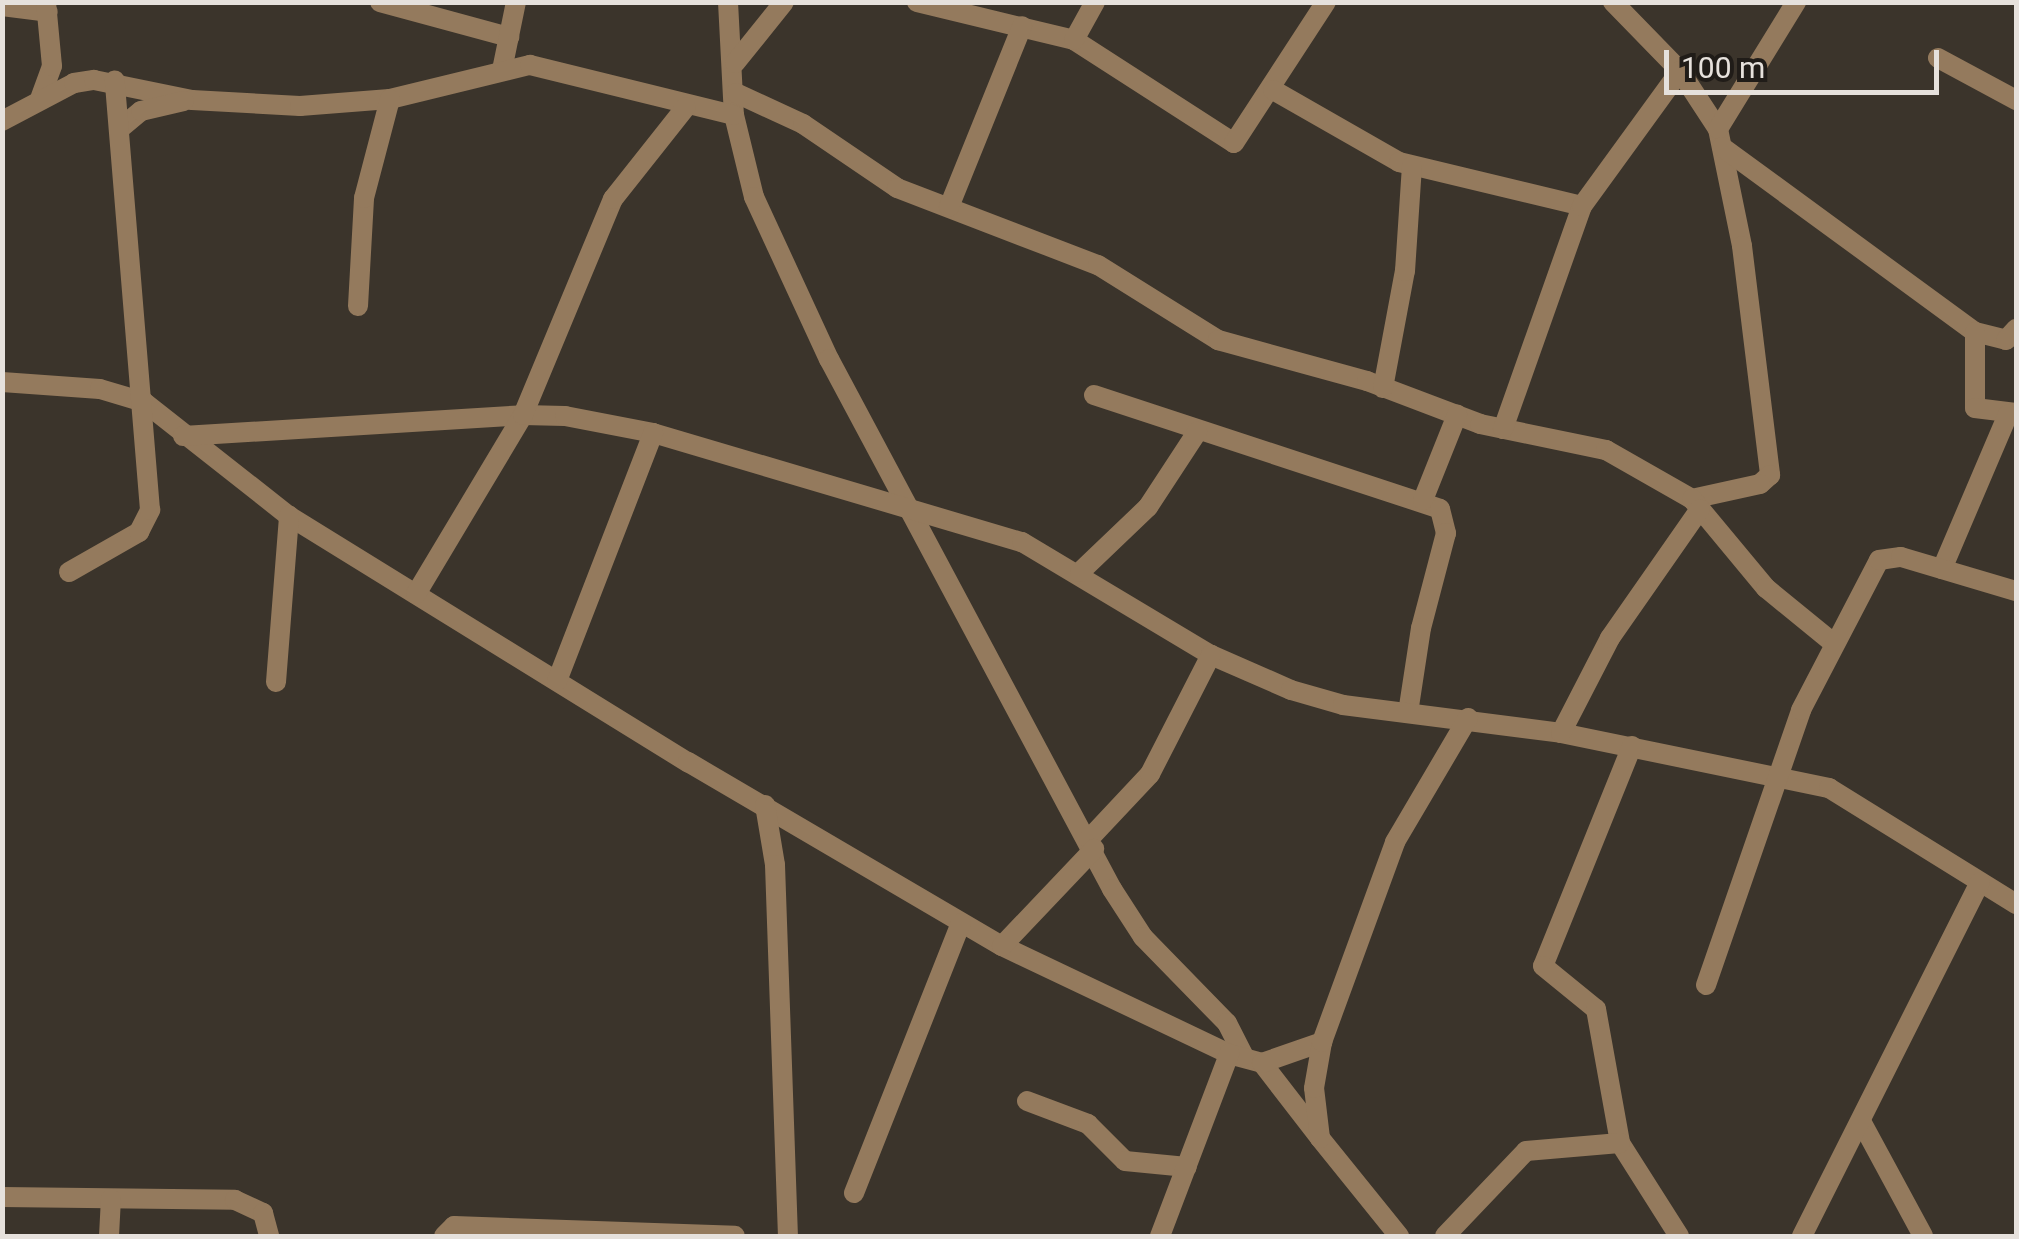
<!DOCTYPE html>
<style>
body{margin:0}
#map{position:relative;width:2019px;height:1239px;overflow:hidden;background:#3b342b;font-family:Roboto,sans-serif}
div>[style]{position:absolute}
[style*='--x']{left:calc(var(--x)*1px);top:calc(var(--y)*1px);width:calc(var(--w)*1px);rotate:calc(var(--a)*1deg)}
.minor>*{height:20px;margin:-10px;padding:0 10px;transform-origin:10px;border-radius:10px;background:#947a5d}
span{translate:-50% -50%;white-space:nowrap;text-align:center;line-height:1.15;-webkit-text-stroke:10px #201c18;paint-order:stroke}
.frame{position:absolute;inset:0;border:5px solid #e6e1dc;pointer-events:none}
.scale{position:absolute;left:1664px;top:50px;width:275px;height:45px;box-sizing:border-box;border:5px solid #e6e1dc;border-top:0;padding-left:12px;font-size:30px;line-height:35px;white-space:nowrap;color:#e6e1dc;-webkit-text-stroke:8px #201c18;paint-order:stroke}
</style>
<div id="map">
<div class="minor">
<div style="--x:380;--y:2;--w:134;--a:15.2"></div>
<div style="--x:728;--y:2;--w:113;--a:87"></div>
<div style="--x:734;--y:115;--w:84;--a:76.3"></div>
<div style="--x:754;--y:197;--w:179;--a:65.2"></div>
<div style="--x:829;--y:359;--w:601;--a:61.9"></div>
<div style="--x:1112;--y:889;--w:57;--a:57.1"></div>
<div style="--x:1143;--y:937;--w:120;--a:45.7"></div>
<div style="--x:1227;--y:1023;--w:35;--a:63"></div>
<div style="--x:917;--y:2;--w:162;--a:13.6"></div>
<div style="--x:1074;--y:40;--w:190;--a:32.8"></div>
<div style="--x:1234;--y:143;--w:168;--a:-56.9"></div>
<div style="--x:1613;--y:2;--w:96;--a:45.8"></div>
<div style="--x:1680;--y:71;--w:69;--a:56.8"></div>
<div style="--x:1718;--y:129;--w:119;--a:78.4"></div>
<div style="--x:1742;--y:246;--w:231;--a:83"></div>
<div style="--x:1770;--y:475;--w:13;--a:138"></div>
<div style="--x:1760;--y:484;--w:70;--a:167.6"></div>
<div style="--x:2;--y:6;--w:46;--a:7.4"></div>
<div style="--x:1074;--y:40;--w:43;--a:-61.1"></div>
<div style="--x:1938;--y:58;--w:89;--a:28.3"></div>
<div style="--x:735;--y:63;--w:78;--a:-51.2"></div>
<div style="--x:502;--y:70;--w:69;--a:-78.4"></div>
<div style="--x:1273;--y:90;--w:145;--a:29.7"></div>
<div style="--x:1399;--y:162;--w:188;--a:13.5"></div>
<div style="--x:736;--y:93;--w:74;--a:24.8"></div>
<div style="--x:803;--y:124;--w:114;--a:34.2"></div>
<div style="--x:897;--y:188;--w:215;--a:21"></div>
<div style="--x:1098;--y:265;--w:142;--a:32"></div>
<div style="--x:1218;--y:340;--w:155;--a:15.4"></div>
<div style="--x:1367;--y:381;--w:121;--a:20.8"></div>
<div style="--x:1480;--y:424;--w:129;--a:11.7"></div>
<div style="--x:1606;--y:450;--w:99;--a:29.7"></div>
<div style="--x:1692;--y:499;--w:116;--a:50.3"></div>
<div style="--x:1766;--y:588;--w:85;--a:39.3"></div>
<div style="--x:40;--y:99;--w:35;--a:-70"></div>
<div style="--x:52;--y:66;--w:64;--a:-95.4"></div>
<div style="--x:2;--y:121;--w:81;--a:-27.8"></div>
<div style="--x:74;--y:83;--w:20;--a:-9"></div>
<div style="--x:94;--y:80;--w:100;--a:11.5"></div>
<div style="--x:192;--y:100;--w:108;--a:3.2"></div>
<div style="--x:300;--y:106;--w:90;--a:-4.4"></div>
<div style="--x:390;--y:99;--w:144;--a:-13.7"></div>
<div style="--x:530;--y:65;--w:210;--a:13.8"></div>
<div style="--x:123;--y:126;--w:23;--a:-40"></div>
<div style="--x:141;--y:111;--w:44;--a:-13.1"></div>
<div style="--x:1718;--y:129;--w:149;--a:-58.4"></div>
<div style="--x:1722;--y:147;--w:313;--a:36.2"></div>
<div style="--x:1975;--y:332;--w:32;--a:14"></div>
<div style="--x:2006;--y:340;--w:15;--a:-48"></div>
<div style="--x:949;--y:207;--w:195;--a:-68"></div>
<div style="--x:358;--y:306;--w:108;--a:-86.8"></div>
<div style="--x:364;--y:198;--w:102;--a:-75.3"></div>
<div style="--x:1975;--y:332;--w:76;--a:90"></div>
<div style="--x:1975;--y:408;--w:41;--a:7"></div>
<div style="--x:2;--y:382;--w:98;--a:4.1"></div>
<div style="--x:100;--y:389;--w:46;--a:16.5"></div>
<div style="--x:144;--y:402;--w:184;--a:38.2"></div>
<div style="--x:289;--y:516;--w:469;--a:31.7"></div>
<div style="--x:688;--y:762;--w:364;--a:30.4"></div>
<div style="--x:1002;--y:946;--w:251;--a:25.4"></div>
<div style="--x:1229;--y:1054;--w:34;--a:15"></div>
<div style="--x:1262;--y:1063;--w:95;--a:52.3"></div>
<div style="--x:1383;--y:388;--w:119;--a:-79.4"></div>
<div style="--x:1405;--y:271;--w:105;--a:-86.2"></div>
<div style="--x:1094;--y:395;--w:364;--a:18.2"></div>
<div style="--x:1440;--y:509;--w:25;--a:76"></div>
<div style="--x:1446;--y:533;--w:98;--a:104.7"></div>
<div style="--x:1421;--y:628;--w:86;--a:98.7"></div>
<div style="--x:1503;--y:429;--w:237;--a:-70.5"></div>
<div style="--x:1582;--y:206;--w:167;--a:-54"></div>
<div style="--x:183;--y:436;--w:341;--a:-3.5"></div>
<div style="--x:523;--y:415;--w:42;--a:1.4"></div>
<div style="--x:565;--y:416;--w:90;--a:10.9"></div>
<div style="--x:653;--y:433;--w:385;--a:16.5"></div>
<div style="--x:1022;--y:542;--w:220;--a:30.9"></div>
<div style="--x:1211;--y:655;--w:87;--a:23.6"></div>
<div style="--x:1291;--y:690;--w:54;--a:16.1"></div>
<div style="--x:1343;--y:705;--w:220;--a:7.3"></div>
<div style="--x:1561;--y:733;--w:274;--a:11.6"></div>
<div style="--x:1829;--y:788;--w:220;--a:31.8"></div>
<div style="--x:1423;--y:500;--w:92;--a:-68.2"></div>
<div style="--x:1942;--y:569;--w:168;--a:-66.9"></div>
<div style="--x:69;--y:572;--w:81;--a:-29.7"></div>
<div style="--x:139;--y:532;--w:25;--a:-63"></div>
<div style="--x:150;--y:510;--w:431;--a:-94.7"></div>
<div style="--x:1080;--y:572;--w:94;--a:-43.7"></div>
<div style="--x:1148;--y:507;--w:90;--a:-56.8"></div>
<div style="--x:416;--y:594;--w:209;--a:-59.1"></div>
<div style="--x:523;--y:415;--w:234;--a:-67.4"></div>
<div style="--x:613;--y:199;--w:117;--a:-51.6"></div>
<div style="--x:557;--y:681;--w:266;--a:-68.8"></div>
<div style="--x:276;--y:682;--w:167;--a:-85.5"></div>
<div style="--x:1561;--y:733;--w:107;--a:-62.7"></div>
<div style="--x:1610;--y:638;--w:157;--a:-55.1"></div>
<div style="--x:1632;--y:746;--w:237;--a:112"></div>
<div style="--x:1543;--y:966;--w:68;--a:39.1"></div>
<div style="--x:1596;--y:1009;--w:136;--a:79.8"></div>
<div style="--x:1620;--y:1143;--w:110;--a:57.6"></div>
<div style="--x:765;--y:805;--w:61;--a:80.5"></div>
<div style="--x:775;--y:865;--w:371;--a:88"></div>
<div style="--x:1089;--y:839;--w:89;--a:-46.8"></div>
<div style="--x:1150;--y:774;--w:134;--a:-62.9"></div>
<div style="--x:1002;--y:946;--w:134;--a:-46.5"></div>
<div style="--x:1706;--y:985;--w:291;--a:-70.9"></div>
<div style="--x:1801;--y:710;--w:169;--a:-62.5"></div>
<div style="--x:1879;--y:560;--w:22;--a:-8"></div>
<div style="--x:1901;--y:557;--w:120;--a:16.5"></div>
<div style="--x:1262;--y:1063;--w:64;--a:-19.3"></div>
<div style="--x:1027;--y:1101;--w:65;--a:20.7"></div>
<div style="--x:1088;--y:1124;--w:52;--a:45"></div>
<div style="--x:1125;--y:1161;--w:62;--a:5.5"></div>
<div style="--x:1862;--y:1123;--w:128;--a:61.6"></div>
<div style="--x:854;--y:1193;--w:290;--a:-68.4"></div>
<div style="--x:2;--y:1197;--w:233;--a:0.7"></div>
<div style="--x:235;--y:1200;--w:31;--a:25"></div>
<div style="--x:263;--y:1213;--w:24;--a:75"></div>
<div style="--x:109;--y:1236;--w:37;--a:-87"></div>
<div style="--x:444;--y:1236;--w:14;--a:-45"></div>
<div style="--x:454;--y:1226;--w:281;--a:2"></div>
<div style="--x:1160;--y:1236;--w:195;--a:-69.2"></div>
<div style="--x:1399;--y:1236;--w:126;--a:-128.9"></div>
<div style="--x:1320;--y:1138;--w:50;--a:-96.8"></div>
<div style="--x:1314;--y:1088;--w:47;--a:-80.1"></div>
<div style="--x:1322;--y:1042;--w:213;--a:-69.9"></div>
<div style="--x:1395;--y:842;--w:144;--a:-59.5"></div>
<div style="--x:1445;--y:1236;--w:117;--a:-46.4"></div>
<div style="--x:1526;--y:1151;--w:94;--a:-4.9"></div>
<div style="--x:1802;--y:1236;--w:396;--a:-63.3"></div>
</div>
<div class="frame"></div>
<div class="scale">100 m</div>
</div>
